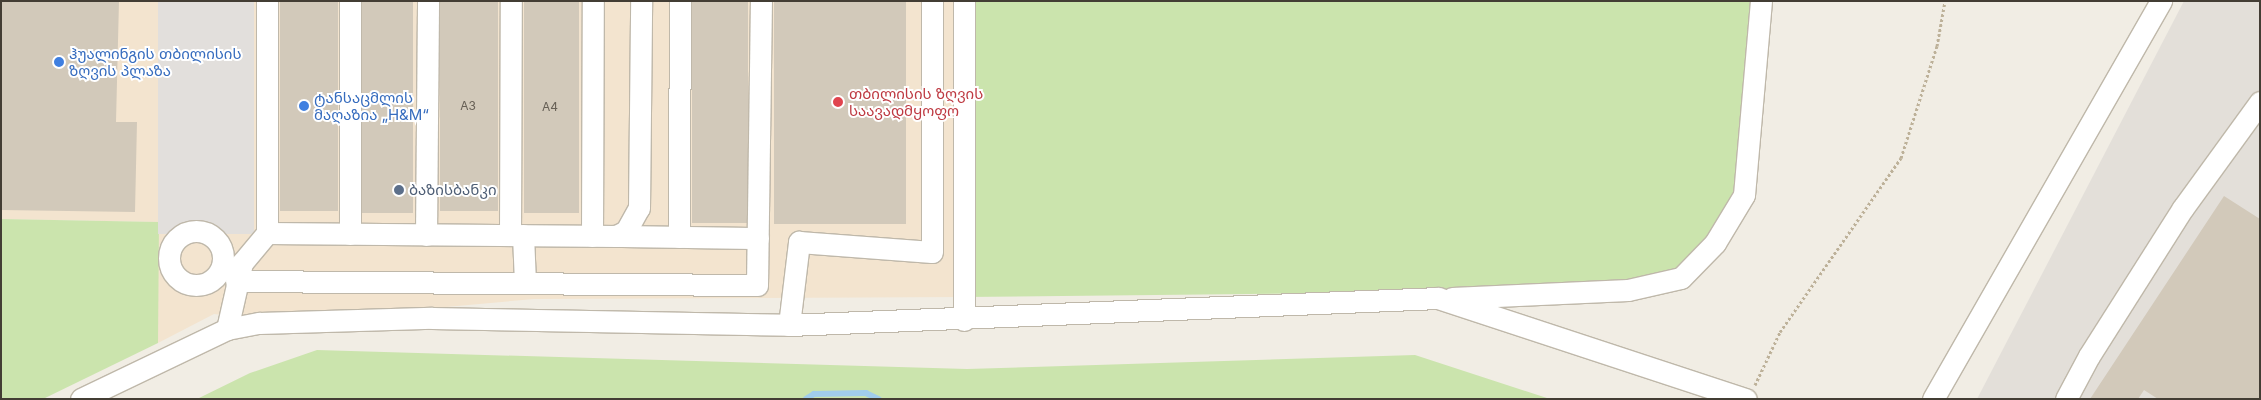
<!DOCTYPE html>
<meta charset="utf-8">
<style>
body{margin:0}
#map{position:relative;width:2261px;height:400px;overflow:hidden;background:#f1ede4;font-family:Inter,"Noto Sans Georgian",sans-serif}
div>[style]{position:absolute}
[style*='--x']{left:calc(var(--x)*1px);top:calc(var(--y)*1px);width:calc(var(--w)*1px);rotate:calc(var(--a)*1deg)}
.commercial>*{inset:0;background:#f3e4cf}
.industrial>*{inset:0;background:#e3dfd9}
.green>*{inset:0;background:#cbe4ad}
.parking>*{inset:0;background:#e2dfdc;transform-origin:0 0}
.stream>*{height:5.5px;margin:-2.75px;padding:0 2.75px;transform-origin:2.75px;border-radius:2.75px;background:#a1cdec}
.building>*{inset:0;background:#d2c9ba;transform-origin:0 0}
.path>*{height:3px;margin-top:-1.5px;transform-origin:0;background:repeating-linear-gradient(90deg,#bdb199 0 2.5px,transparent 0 5px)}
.roads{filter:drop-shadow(1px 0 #bfb8aa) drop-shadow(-1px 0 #bfb8aa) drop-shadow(0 1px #bfb8aa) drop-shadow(0 -1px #bfb8aa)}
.minor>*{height:21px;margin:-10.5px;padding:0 10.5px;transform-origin:10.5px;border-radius:10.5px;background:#fff}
.minor>.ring{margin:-10.5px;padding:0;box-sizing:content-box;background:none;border:21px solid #fff;border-radius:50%}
.dots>*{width:14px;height:14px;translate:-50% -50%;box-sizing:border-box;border:2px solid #fff;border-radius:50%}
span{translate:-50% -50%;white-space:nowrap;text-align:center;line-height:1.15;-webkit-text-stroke:4px #fff;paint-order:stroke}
.number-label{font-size:12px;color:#676056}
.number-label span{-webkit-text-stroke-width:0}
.shop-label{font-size:15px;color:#366cbe}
.left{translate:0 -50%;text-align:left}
.health-label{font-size:15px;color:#be3a42}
.service-label{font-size:15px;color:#4e5e75}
.frame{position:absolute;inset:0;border:2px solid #433d34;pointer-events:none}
</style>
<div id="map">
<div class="commercial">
<div style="clip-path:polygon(1px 1px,964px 1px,964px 297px,534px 299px,279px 322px,214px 314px,158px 343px,158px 222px,1px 219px)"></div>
</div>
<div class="industrial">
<div style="clip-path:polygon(2184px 1px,2260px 1px,2260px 399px,1977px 399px)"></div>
</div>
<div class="green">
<div style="clip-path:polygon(964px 1px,1761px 1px,1744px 195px,1681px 278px,1628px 290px,964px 297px)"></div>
<div style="clip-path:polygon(1px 219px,159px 222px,158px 343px,43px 399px,1px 399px)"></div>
<div style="clip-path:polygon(317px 350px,967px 369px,1415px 355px,1550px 399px,197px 399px,250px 373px)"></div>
</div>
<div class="parking">
<div style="left:158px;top:1px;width:96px;height:233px"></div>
</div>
<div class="stream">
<div style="--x:806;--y:399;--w:9;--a:-32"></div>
<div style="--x:814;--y:394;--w:52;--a:-1.1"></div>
<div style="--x:866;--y:393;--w:14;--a:25"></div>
</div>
<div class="building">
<div style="clip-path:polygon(1px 1px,119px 1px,116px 122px,137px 122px,135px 212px,1px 210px)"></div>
<div style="left:280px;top:1px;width:58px;height:210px"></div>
<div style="left:362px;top:1px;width:51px;height:212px"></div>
<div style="left:440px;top:1px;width:58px;height:210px"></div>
<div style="left:524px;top:1px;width:55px;height:212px"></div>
<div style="left:692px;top:1px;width:56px;height:222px"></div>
<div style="left:774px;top:1px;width:132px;height:223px"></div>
<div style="clip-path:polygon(2224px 196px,2260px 219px,2260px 399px,2158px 399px,2144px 390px,2138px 399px,2090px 399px)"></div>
</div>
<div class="path">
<div style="--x:1755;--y:385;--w:59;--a:-64.7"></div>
<div style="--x:1780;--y:332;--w:212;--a:-55.2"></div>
<div style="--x:1901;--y:158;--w:118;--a:-72.2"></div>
<div style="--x:1937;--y:46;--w:46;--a:-79.9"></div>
</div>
<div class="roads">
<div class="minor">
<div style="--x:350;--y:1;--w:233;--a:90"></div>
<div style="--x:964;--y:1;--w:319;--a:90"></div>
<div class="ring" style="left:169px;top:231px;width:33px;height:33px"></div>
<div style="--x:267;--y:233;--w:349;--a:0.5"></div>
<div style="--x:616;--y:236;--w:11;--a:-27"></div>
<div style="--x:626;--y:231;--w:26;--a:-61"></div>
<div style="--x:639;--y:208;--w:207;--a:-89.4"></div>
<div style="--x:426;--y:235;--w:234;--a:-89.5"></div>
<div style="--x:510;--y:235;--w:234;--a:-89.8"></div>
<div style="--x:523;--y:235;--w:47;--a:87.6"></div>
<div style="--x:592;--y:236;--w:235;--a:-89.8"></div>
<div style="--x:616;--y:236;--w:142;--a:0.8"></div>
<div style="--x:679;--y:237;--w:236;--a:-89.8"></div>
<div style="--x:236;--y:281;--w:521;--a:0.44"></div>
<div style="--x:757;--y:285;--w:284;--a:-89.2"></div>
<div style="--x:1452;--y:298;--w:176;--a:-2.6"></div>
<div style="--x:1628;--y:290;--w:54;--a:-12.8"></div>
<div style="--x:1681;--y:278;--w:49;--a:-45.8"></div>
<div style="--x:1715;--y:243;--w:56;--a:-58.9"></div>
<div style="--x:1744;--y:195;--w:195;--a:-85"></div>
<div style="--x:789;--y:325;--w:84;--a:-83.1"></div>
<div style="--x:799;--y:242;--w:133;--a:4.3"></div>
<div style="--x:932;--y:252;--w:251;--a:-90"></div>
<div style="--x:227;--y:329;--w:68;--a:-77.2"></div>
<div style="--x:242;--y:263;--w:39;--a:-50"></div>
<div style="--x:267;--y:233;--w:232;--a:-90"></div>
<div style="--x:81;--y:399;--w:162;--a:-25.6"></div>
<div style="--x:227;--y:329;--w:33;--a:-11"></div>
<div style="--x:259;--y:323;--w:173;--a:-1.7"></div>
<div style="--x:432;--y:318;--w:357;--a:1.1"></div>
<div style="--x:789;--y:325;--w:650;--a:-2.38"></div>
<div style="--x:1438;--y:298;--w:324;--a:18.2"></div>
<div style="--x:1933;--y:399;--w:459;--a:-60.2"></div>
<div style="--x:2066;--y:399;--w:49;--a:-61.9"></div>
<div style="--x:2089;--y:356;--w:175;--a:-57.6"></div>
<div style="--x:2183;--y:208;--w:131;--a:-54"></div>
</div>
</div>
<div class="dots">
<div style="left:59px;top:62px;background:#3f7fe0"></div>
<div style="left:838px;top:102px;background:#e0444e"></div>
<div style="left:304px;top:106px;background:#3f7fe0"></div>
<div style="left:399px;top:190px;background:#5c6f8a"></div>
</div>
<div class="number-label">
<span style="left:468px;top:106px">A3</span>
<span style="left:550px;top:107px">A4</span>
</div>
<div class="shop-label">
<span class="left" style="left:69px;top:62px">ჰუალინგის თბილისის<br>ზღვის პლაზა</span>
<span class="left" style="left:314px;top:106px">ტანსაცმლის<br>მაღაზია „H&amp;M“</span>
</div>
<div class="health-label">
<span class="left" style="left:849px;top:102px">თბილისის ზღვის<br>საავადმყოფო</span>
</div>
<div class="service-label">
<span class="left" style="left:409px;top:190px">ბაზისბანკი</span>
</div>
<div class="frame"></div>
</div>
